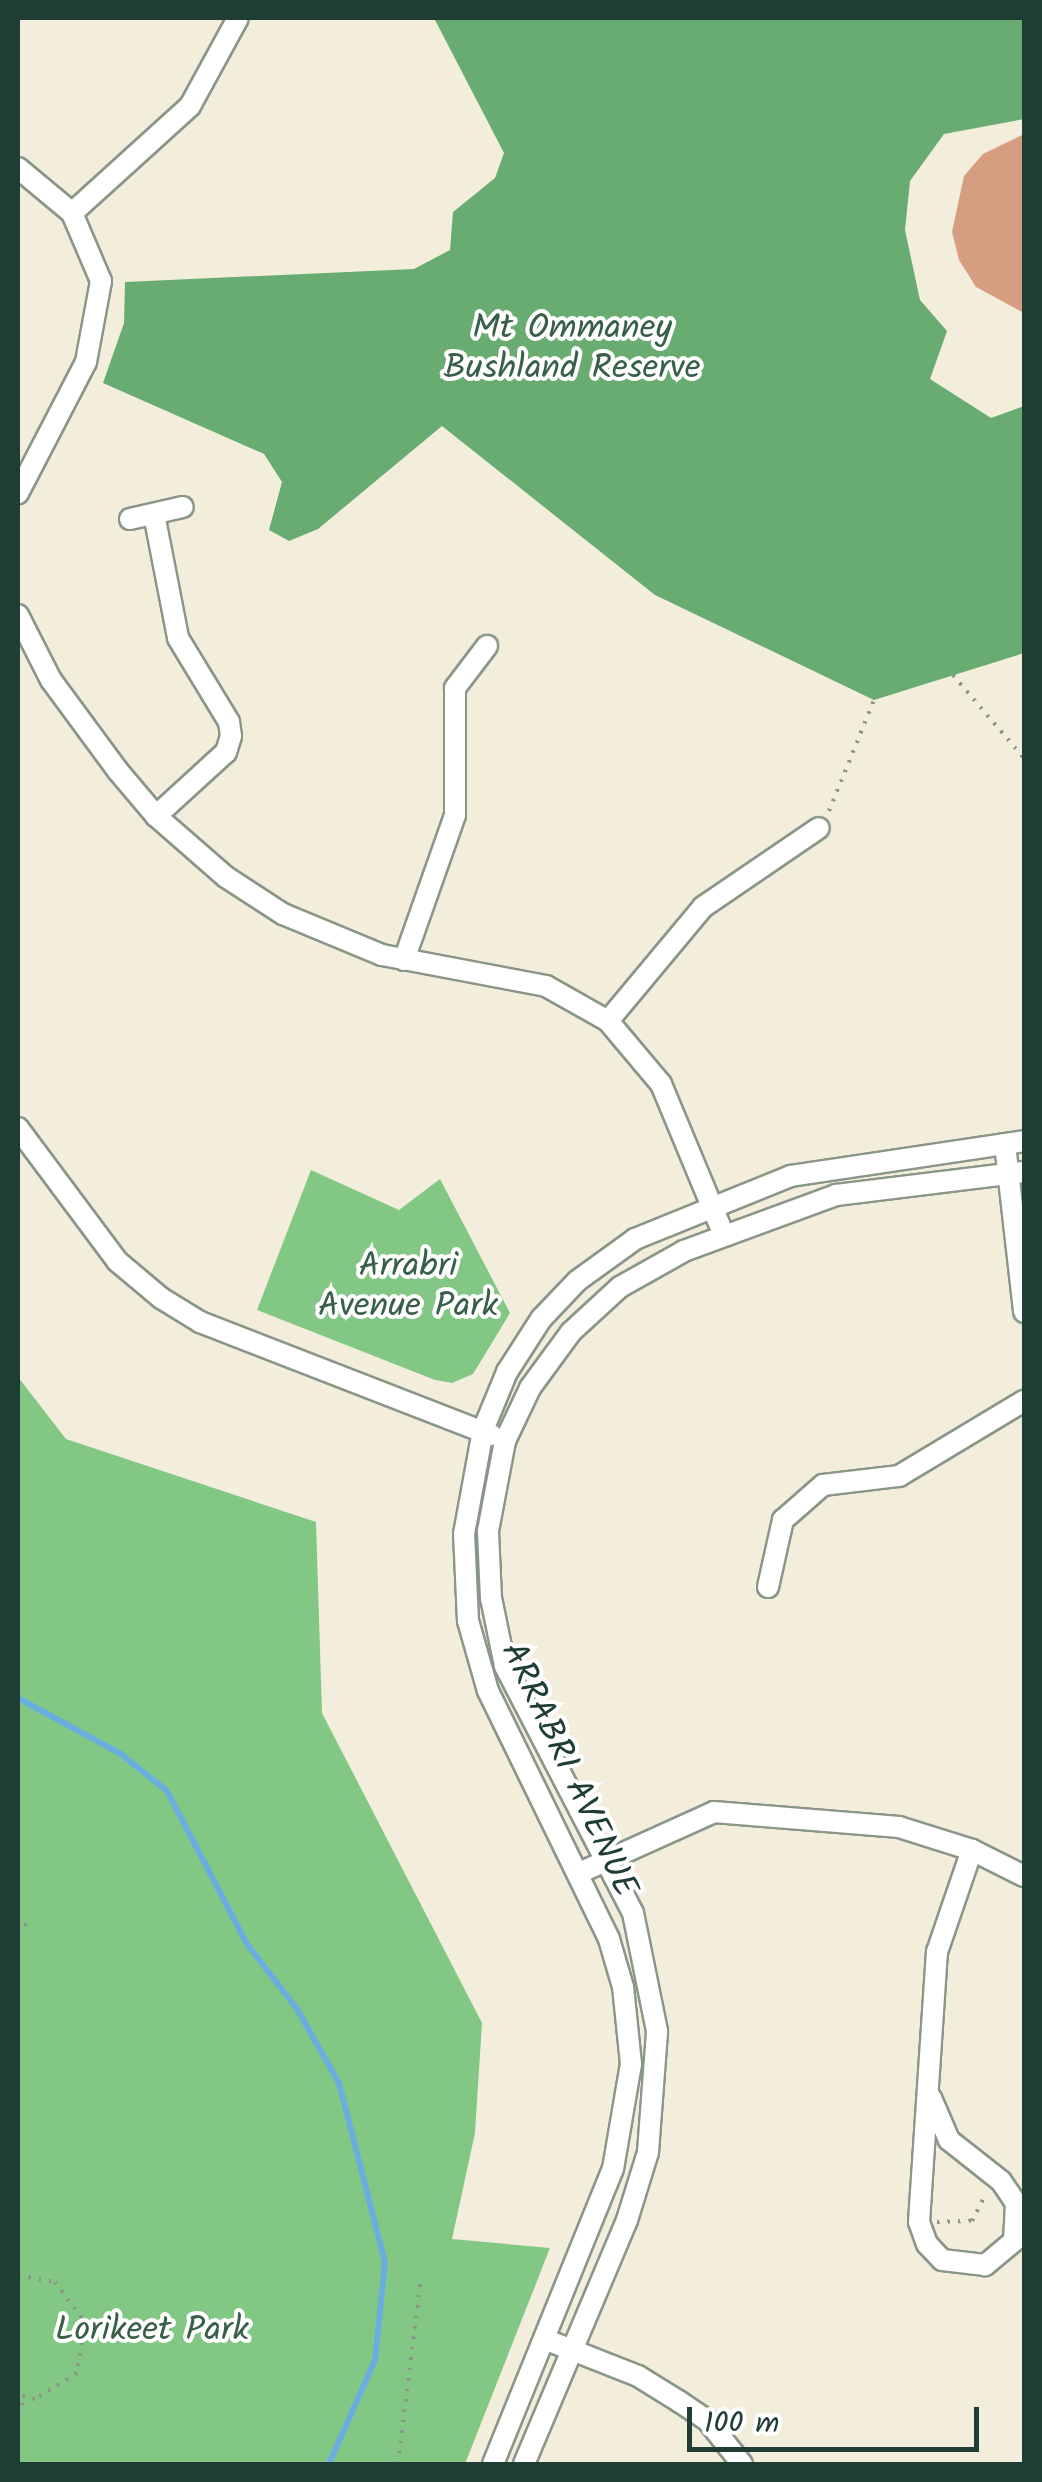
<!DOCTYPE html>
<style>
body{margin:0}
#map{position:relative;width:1042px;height:2482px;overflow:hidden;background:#f3eedc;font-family:Kalam,sans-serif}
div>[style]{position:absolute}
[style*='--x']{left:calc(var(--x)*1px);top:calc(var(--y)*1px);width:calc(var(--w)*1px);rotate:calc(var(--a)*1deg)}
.green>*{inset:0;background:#82c884}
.forest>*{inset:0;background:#69ac72}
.stream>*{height:6px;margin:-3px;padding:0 3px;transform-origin:3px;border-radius:3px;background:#6aaee0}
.building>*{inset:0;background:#d69d80}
.path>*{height:4px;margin-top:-2px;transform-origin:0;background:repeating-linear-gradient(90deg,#899688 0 2.5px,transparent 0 10.5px)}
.roads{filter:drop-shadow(2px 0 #899688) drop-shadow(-2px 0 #899688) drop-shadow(0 2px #899688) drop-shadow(0 -2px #899688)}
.minor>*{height:20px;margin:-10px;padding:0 10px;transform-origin:10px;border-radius:10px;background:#fff}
span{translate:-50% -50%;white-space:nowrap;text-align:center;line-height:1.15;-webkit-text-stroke:8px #fff;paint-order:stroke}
.park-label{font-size:35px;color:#386048}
.street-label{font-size:35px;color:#1f3d34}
.frame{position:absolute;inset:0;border:20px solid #1f3d34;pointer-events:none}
.scale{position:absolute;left:687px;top:2407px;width:292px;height:45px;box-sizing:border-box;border:5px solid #1f3d34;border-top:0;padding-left:12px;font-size:30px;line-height:35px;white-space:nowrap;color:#1f3d34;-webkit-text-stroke:8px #fff;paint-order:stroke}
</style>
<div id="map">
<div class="green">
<div style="clip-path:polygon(311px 1170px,399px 1210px,440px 1179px,510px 1313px,473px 1374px,452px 1383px,435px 1380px,257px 1310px)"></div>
<div style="clip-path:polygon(18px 1377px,66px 1439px,316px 1522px,322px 1713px,482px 2023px,475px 2133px,452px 2239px,550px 2248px,465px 2464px,18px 2464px)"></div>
</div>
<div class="forest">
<div style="clip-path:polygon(434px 18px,1024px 18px,1024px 119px,944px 134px,910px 181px,905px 230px,920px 300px,947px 331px,930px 379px,991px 418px,1024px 406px,1024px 653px,874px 700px,655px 595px,442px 426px,318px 529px,289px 541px,269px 530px,282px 482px,264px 454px,103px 383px,124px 323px,125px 282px,414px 269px,450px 250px,453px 212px,495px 178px,504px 153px)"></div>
</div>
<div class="stream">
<div style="--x:18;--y:1698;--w:117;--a:28.5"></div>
<div style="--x:121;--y:1754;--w:59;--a:38.8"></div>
<div style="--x:167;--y:1791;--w:173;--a:62.4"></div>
<div style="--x:247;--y:1944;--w:82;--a:52.4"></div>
<div style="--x:297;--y:2009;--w:85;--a:60.4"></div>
<div style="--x:339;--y:2083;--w:185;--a:75.6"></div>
<div style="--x:385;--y:2262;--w:99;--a:95.8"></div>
<div style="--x:375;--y:2360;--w:114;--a:113.9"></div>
</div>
<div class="building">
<div style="clip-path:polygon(1024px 134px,1024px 313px,976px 287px,959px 260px,952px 232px,964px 176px,983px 154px)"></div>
</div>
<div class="path">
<div style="--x:953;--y:675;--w:109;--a:49.5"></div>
<div style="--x:829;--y:811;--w:120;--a:-67.9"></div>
<div style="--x:18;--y:1934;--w:14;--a:-51"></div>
<div style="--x:937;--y:2222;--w:35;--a:-2"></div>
<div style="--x:972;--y:2221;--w:30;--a:-63"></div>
<div style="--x:18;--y:2275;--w:38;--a:11"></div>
<div style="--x:55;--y:2282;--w:50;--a:53.1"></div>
<div style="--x:85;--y:2322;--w:52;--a:98.9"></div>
<div style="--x:77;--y:2373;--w:49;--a:148.2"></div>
<div style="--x:35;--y:2399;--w:18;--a:-164"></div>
<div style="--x:18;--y:2415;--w:18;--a:-68"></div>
<div style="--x:398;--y:2464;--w:181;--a:-83"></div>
</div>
<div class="roads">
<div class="minor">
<div style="--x:18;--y:168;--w:70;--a:39.8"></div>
<div style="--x:72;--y:213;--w:74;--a:66.9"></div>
<div style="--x:101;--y:281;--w:82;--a:100.5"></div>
<div style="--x:86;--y:362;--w:148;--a:117.4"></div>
<div style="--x:72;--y:213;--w:159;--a:-42.2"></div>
<div style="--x:190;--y:106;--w:100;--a:-61.4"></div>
<div style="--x:154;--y:514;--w:126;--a:79"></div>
<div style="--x:178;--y:638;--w:98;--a:58.7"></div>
<div style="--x:229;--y:722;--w:14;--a:82"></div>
<div style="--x:231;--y:736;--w:17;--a:107"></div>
<div style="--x:226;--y:752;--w:95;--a:137.6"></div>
<div style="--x:130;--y:519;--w:54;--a:-12.8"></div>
<div style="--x:18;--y:615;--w:73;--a:63.1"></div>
<div style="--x:51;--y:680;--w:113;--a:53.6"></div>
<div style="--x:118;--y:771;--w:59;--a:49.8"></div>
<div style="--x:156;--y:816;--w:93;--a:41.1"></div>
<div style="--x:226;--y:877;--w:68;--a:33"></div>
<div style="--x:283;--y:914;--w:107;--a:22.5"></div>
<div style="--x:382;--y:955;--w:167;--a:10.7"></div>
<div style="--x:546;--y:986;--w:71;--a:29.4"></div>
<div style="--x:608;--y:1021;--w:82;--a:49.9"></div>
<div style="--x:661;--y:1084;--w:161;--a:67.4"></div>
<div style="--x:404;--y:960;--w:154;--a:-70.6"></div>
<div style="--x:455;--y:815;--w:127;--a:-90"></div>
<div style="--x:455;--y:688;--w:53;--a:-52.7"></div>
<div style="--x:608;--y:1021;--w:148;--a:-50.2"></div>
<div style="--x:703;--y:907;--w:140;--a:-34.3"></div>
<div style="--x:18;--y:1128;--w:166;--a:53.3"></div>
<div style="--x:117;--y:1261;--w:57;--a:40.1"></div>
<div style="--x:161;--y:1298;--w:46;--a:31.6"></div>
<div style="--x:200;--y:1322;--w:313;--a:21.2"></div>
<div style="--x:1005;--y:1144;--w:169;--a:83.5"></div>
<div style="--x:768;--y:1587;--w:69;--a:-77.4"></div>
<div style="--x:783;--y:1520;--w:53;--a:-41.2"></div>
<div style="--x:823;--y:1485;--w:77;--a:-6.8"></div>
<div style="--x:899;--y:1476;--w:146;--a:-31"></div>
<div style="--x:579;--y:1873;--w:148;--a:-24.3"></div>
<div style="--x:714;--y:1812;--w:186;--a:4.6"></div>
<div style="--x:899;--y:1827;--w:77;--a:17.5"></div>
<div style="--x:972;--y:1850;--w:58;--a:26.6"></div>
<div style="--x:931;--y:2098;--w:46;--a:66.8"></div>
<div style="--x:949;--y:2140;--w:66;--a:38.3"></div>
<div style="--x:1001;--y:2181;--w:27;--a:56"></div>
<div style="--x:1016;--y:2203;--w:38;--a:93"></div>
<div style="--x:1014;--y:2241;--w:38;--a:140"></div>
<div style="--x:985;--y:2265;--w:43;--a:-173.4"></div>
<div style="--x:942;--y:2260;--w:22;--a:-133"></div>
<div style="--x:927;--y:2244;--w:23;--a:-110"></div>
<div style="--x:919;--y:2222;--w:271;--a:-86.2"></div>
<div style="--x:937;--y:1952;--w:108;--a:-71.1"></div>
<div style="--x:544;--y:2339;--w:101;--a:21.5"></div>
<div style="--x:638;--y:2376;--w:49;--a:31.8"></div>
<div style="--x:680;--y:2402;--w:34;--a:34"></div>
<div style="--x:708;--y:2421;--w:55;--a:51.7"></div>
<div style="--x:493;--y:2464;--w:318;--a:-67.9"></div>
<div style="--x:613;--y:2169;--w:107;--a:-80.3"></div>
<div style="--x:631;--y:2064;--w:77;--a:-95.9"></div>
<div style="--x:623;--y:1987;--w:50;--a:-106.3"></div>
<div style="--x:609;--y:1939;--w:276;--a:-116"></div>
<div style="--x:488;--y:1691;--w:73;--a:-105.9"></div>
<div style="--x:468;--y:1621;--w:87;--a:-92.6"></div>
<div style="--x:464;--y:1534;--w:106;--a:-79.6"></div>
<div style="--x:483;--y:1430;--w:63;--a:-67.5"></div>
<div style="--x:507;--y:1372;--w:63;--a:-57.3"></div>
<div style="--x:541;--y:1319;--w:52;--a:-46.5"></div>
<div style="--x:577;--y:1281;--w:72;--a:-35.9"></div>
<div style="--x:635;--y:1239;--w:168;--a:-22"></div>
<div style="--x:791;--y:1176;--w:236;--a:-8.5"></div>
<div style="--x:524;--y:2464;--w:265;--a:-67.1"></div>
<div style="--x:627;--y:2220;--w:71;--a:-72.8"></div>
<div style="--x:648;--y:2152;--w:121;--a:-85.7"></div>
<div style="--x:657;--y:2031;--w:120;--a:-101.5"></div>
<div style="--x:633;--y:1913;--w:278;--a:-117.4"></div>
<div style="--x:505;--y:1666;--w:69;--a:-101.6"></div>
<div style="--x:491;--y:1598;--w:67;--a:-92.6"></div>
<div style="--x:488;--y:1531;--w:92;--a:-79.3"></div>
<div style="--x:505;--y:1441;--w:59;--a:-64.7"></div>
<div style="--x:530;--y:1388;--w:69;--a:-53.8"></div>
<div style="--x:571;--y:1332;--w:67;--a:-42.6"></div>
<div style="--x:620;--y:1287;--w:73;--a:-29.4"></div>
<div style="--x:684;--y:1251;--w:162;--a:-20.2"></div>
<div style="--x:836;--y:1195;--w:189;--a:-7"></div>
</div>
</div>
<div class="park-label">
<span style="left:572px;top:349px">Mt Ommaney<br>Bushland Reserve</span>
<span style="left:408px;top:1287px">Arrabri<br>Avenue Park</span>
<span style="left:152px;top:2331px">Lorikeet Park</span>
</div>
<div class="street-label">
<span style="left:568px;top:1770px;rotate:65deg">ARRABRI AVENUE</span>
</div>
<div class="frame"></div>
<div class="scale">100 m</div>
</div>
